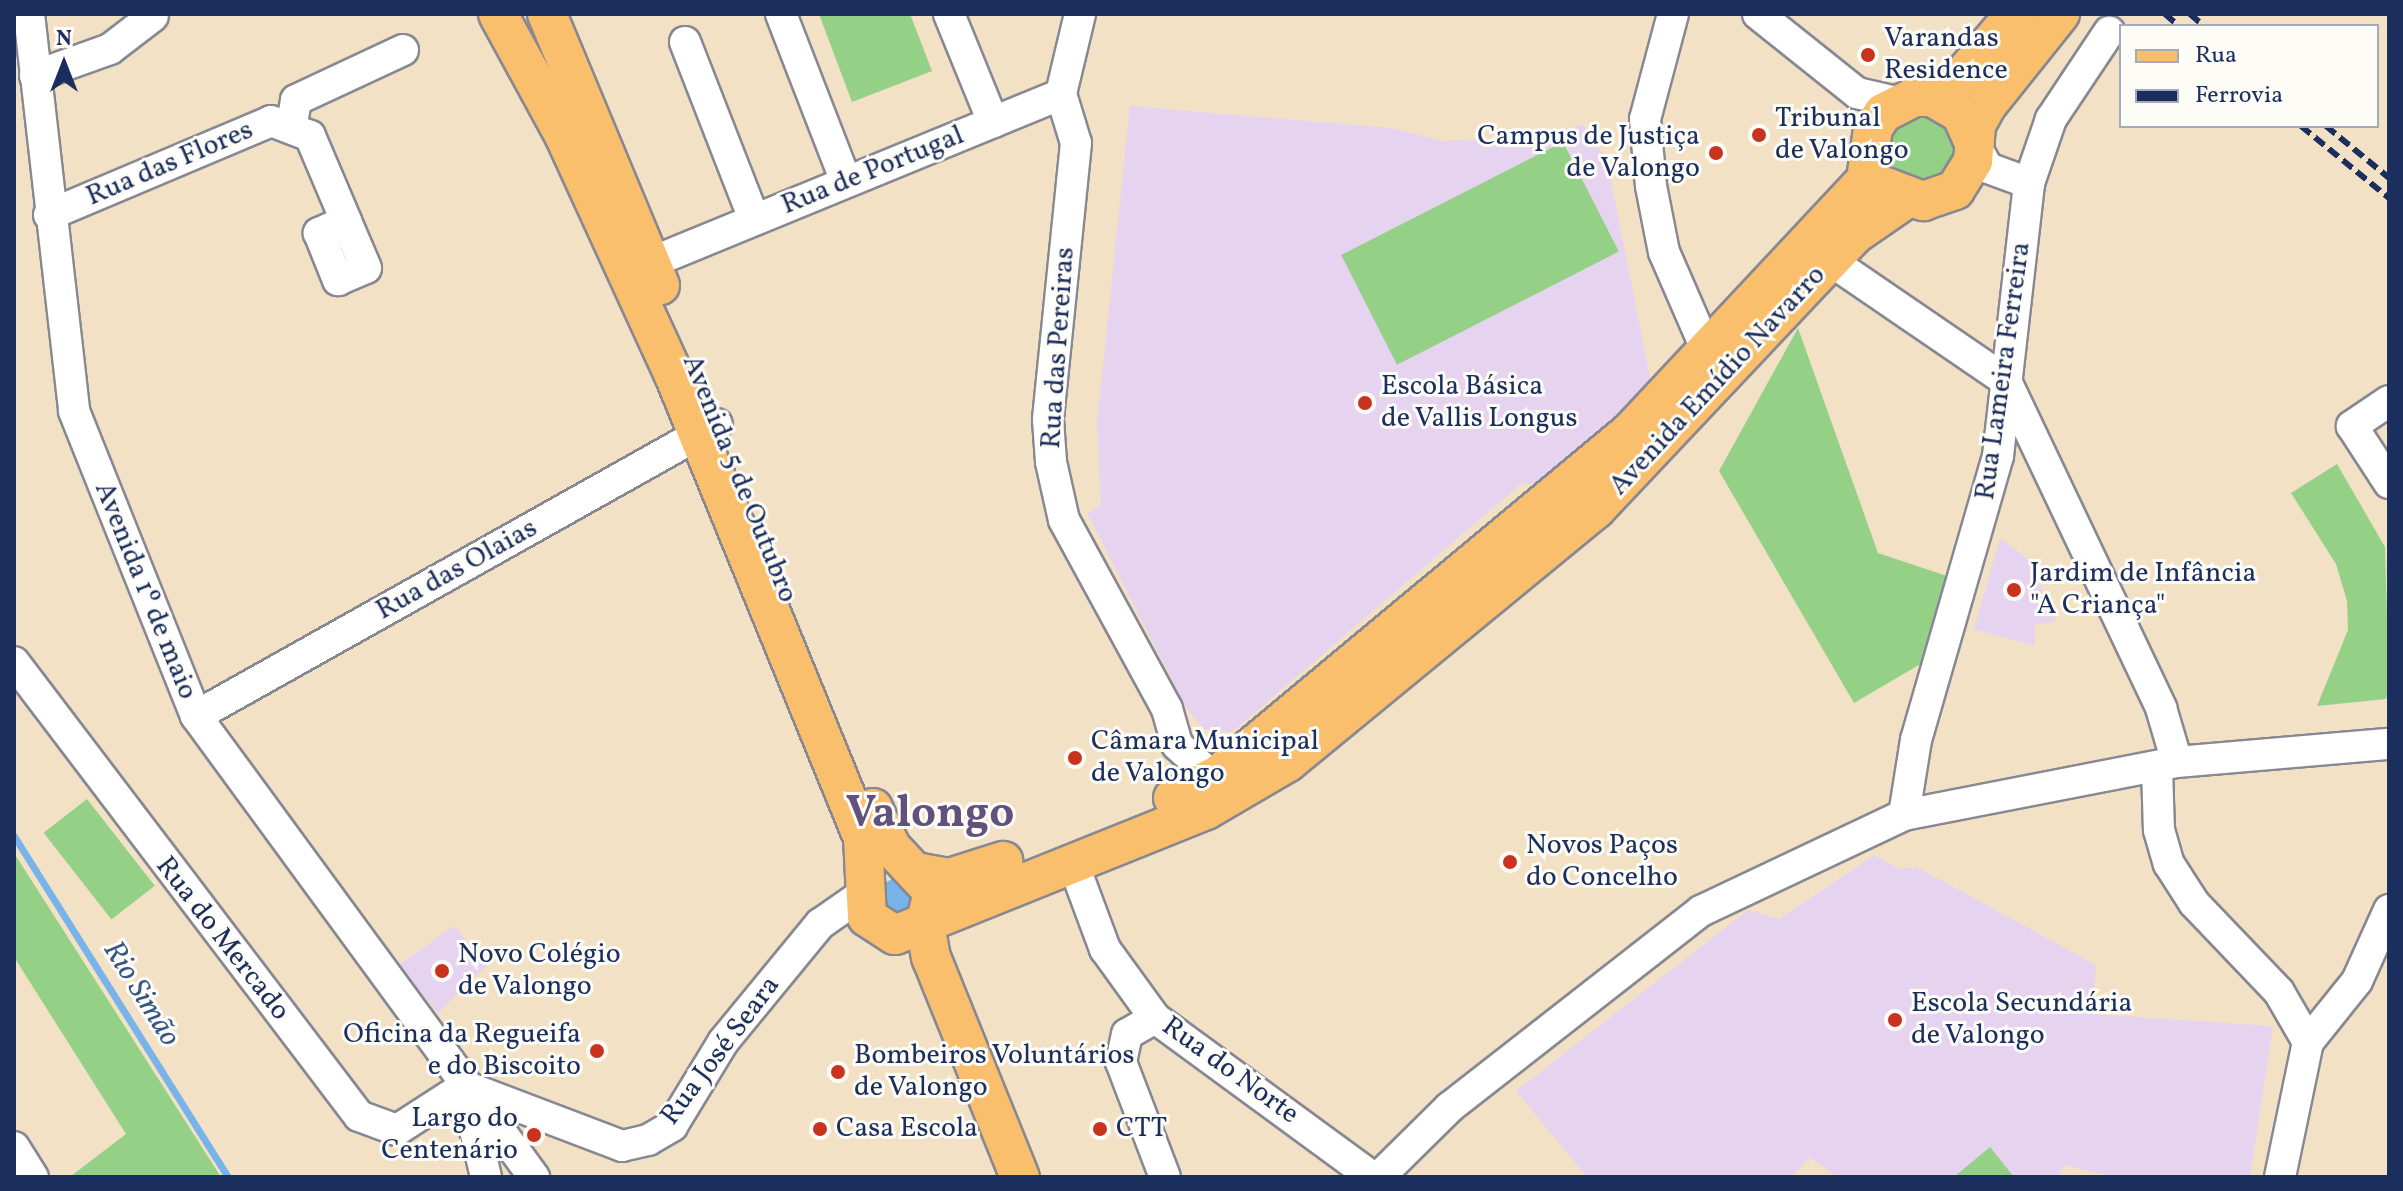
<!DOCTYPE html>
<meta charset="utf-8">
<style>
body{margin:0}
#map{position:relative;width:2403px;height:1191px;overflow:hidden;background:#f3e1c6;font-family:Vollkorn,serif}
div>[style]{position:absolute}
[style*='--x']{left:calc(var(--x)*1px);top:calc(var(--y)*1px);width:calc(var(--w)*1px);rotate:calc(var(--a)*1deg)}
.built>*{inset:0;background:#e6d3f0}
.green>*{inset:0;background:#94d085;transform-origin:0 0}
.round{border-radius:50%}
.water>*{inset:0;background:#78b3e9}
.stream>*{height:7px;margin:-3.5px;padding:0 3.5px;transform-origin:3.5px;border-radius:3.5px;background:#78b3e9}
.roads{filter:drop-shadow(2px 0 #878892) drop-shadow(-2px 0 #878892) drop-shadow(0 2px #878892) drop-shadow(0 -2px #878892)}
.minor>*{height:30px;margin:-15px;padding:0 15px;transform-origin:15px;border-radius:15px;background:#fff}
.major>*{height:38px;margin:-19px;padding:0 19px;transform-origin:19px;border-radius:19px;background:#f9bf6d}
.rail>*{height:6px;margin-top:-3px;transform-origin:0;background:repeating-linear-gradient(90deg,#1b2f5e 0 12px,transparent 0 18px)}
.dots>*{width:22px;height:22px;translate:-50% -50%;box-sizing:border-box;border:4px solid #fdfcf7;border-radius:50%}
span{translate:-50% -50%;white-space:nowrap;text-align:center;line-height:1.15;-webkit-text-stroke:6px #fdfcf7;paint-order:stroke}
.poi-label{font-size:28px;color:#1b2f5e}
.left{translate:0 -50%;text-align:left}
.right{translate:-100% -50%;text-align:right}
.street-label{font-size:28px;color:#1b2f5e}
.water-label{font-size:30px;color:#375788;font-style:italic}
.town-label{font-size:44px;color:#61517c;font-weight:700}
.frame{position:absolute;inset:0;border:16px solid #1b2f5e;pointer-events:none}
.legend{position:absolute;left:2119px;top:24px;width:260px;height:104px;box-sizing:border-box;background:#fdfcf7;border:2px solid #a3aaba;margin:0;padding:10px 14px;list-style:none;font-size:24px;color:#1b2f5e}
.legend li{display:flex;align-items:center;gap:16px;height:40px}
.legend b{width:40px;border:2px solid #a3aaba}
.north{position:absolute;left:24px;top:24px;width:80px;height:80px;-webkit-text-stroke:6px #fdfcf7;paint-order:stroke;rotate:0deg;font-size:22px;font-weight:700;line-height:32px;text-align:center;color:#1b2f5e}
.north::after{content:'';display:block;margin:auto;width:28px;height:36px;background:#1b2f5e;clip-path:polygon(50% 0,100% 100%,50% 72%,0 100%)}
</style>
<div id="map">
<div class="built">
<div style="clip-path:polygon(1130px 106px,1392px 128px,1443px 141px,1519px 139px,1583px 125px,1607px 160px,1651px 383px,1545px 486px,1522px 483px,1232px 732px,1204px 729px,1187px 709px,1087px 513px,1101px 505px,1097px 423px)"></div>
<div style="clip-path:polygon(2000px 538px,2028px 559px,2056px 621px,2034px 625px,2035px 646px,1974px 629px)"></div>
<div style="clip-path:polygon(1874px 855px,1899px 869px,1917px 867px,2096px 965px,2092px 1014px,2273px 1026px,2250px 1177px,2114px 1177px,2065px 1165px,2058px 1177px,1838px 1177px,1810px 1158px,1791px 1177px,1587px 1177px,1516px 1091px,1748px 910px,1779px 919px)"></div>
<div style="clip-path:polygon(454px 926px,487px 965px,438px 1013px,399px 965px)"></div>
</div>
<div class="green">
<div style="clip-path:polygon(819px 14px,910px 14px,932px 71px,852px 102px)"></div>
<div class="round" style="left:1887px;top:113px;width:70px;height:70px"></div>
<div style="left:1563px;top:142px;width:123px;height:249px;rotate:63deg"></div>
<div style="clip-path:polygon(1798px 328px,1878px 553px,1953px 578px,1929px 659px,1854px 703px,1719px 471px)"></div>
<div style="clip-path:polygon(2337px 464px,2385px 547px,2389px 686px,2386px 699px,2317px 706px,2348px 630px,2347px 601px,2336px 564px,2291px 493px)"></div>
<div style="left:87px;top:799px;width:110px;height:55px;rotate:52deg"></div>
<div style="clip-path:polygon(14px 853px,221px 1177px,71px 1176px,126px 1134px,14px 957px)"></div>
<div style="clip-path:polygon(1990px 1147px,2014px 1177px,1954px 1177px)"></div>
</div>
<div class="water">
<div style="clip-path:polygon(893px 878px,907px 879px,918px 908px,888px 917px,881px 886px)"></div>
</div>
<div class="stream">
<div style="--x:14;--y:836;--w:403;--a:57.9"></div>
</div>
<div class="roads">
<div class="minor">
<div style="--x:29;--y:14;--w:400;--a:83.5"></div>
<div style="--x:74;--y:411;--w:328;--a:68.2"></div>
<div style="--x:196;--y:716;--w:572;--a:53.75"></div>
<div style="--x:781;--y:14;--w:180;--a:68.8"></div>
<div style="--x:949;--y:14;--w:117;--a:67.8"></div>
<div style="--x:1080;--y:14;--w:82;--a:103.4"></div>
<div style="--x:1061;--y:94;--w:51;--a:73"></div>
<div style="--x:1076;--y:143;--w:278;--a:95.8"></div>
<div style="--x:1048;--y:420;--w:42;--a:85.9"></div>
<div style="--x:1051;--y:462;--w:59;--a:77.4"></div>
<div style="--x:1064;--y:520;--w:215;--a:61.4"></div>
<div style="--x:1167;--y:709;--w:37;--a:74"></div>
<div style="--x:1177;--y:745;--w:48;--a:41.6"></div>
<div style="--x:1673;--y:14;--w:109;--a:104.9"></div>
<div style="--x:1645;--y:119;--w:67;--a:84.9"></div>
<div style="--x:1651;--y:186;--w:67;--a:78.9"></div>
<div style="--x:1664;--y:252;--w:108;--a:66.5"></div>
<div style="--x:1758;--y:14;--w:127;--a:38.6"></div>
<div style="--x:1857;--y:93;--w:41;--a:12.7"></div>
<div style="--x:685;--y:42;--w:190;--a:68.7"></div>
<div style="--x:35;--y:76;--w:80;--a:-19.8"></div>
<div style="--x:110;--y:49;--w:54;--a:-37.5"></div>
<div style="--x:292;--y:123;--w:23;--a:-80"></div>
<div style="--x:296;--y:100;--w:118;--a:-25"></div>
<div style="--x:1975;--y:145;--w:26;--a:61"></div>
<div style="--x:1988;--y:168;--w:44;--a:20.1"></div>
<div style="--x:49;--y:215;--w:241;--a:-22.9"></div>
<div style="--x:271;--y:121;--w:42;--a:21"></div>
<div style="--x:310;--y:136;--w:92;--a:67"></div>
<div style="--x:346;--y:221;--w:30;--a:156"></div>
<div style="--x:319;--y:233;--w:51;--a:68"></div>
<div style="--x:338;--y:280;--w:30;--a:-23"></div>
<div style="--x:366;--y:268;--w:51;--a:-113.1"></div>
<div style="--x:630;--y:257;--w:32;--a:2"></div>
<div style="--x:662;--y:258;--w:431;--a:-22.3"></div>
<div style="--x:1831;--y:261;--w:212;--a:34.4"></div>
<div style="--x:2006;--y:381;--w:362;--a:64.6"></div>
<div style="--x:2161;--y:708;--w:56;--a:73.5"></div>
<div style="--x:2389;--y:401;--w:45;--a:146"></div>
<div style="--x:2352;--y:426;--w:68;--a:57"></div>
<div style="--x:14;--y:662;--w:570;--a:52.77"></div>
<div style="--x:359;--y:1116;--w:40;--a:20.2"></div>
<div style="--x:397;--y:1130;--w:81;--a:-32.9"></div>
<div style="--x:196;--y:716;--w:597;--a:-29.27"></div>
<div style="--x:2157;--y:768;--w:62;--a:88.2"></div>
<div style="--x:2159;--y:830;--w:35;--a:74"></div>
<div style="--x:2169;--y:864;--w:46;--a:57.3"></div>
<div style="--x:2194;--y:903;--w:123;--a:46.3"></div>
<div style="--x:2279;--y:992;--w:58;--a:59.9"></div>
<div style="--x:1904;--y:815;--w:76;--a:-80.9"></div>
<div style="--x:1916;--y:740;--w:296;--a:-73.9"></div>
<div style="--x:1998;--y:456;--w:275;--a:-83.5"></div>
<div style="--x:2029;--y:183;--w:68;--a:-71"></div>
<div style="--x:2051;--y:119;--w:105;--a:-56.3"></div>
<div style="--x:1073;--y:863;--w:92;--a:69.6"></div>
<div style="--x:1105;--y:949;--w:85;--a:54.1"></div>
<div style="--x:1155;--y:1018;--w:269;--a:36.2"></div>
<div style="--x:1155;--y:1018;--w:32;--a:150"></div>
<div style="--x:1127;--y:1034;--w:29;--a:102"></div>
<div style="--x:1121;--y:1062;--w:123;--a:69.1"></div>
<div style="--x:467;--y:1087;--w:166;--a:20.8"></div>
<div style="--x:622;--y:1146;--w:27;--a:-13"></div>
<div style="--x:648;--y:1140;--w:28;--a:-30"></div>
<div style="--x:672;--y:1126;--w:98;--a:-58.7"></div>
<div style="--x:723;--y:1042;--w:153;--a:-50.6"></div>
<div style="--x:820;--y:924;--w:52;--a:-34.9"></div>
<div style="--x:467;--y:1096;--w:83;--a:76.8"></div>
<div style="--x:14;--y:1147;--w:36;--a:58"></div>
<div style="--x:1379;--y:1177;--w:100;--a:-44.6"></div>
<div style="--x:1450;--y:1107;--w:318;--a:-38"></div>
<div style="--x:1701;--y:911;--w:225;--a:-25.3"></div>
<div style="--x:1904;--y:815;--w:278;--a:-11"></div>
<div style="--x:2177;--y:762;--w:213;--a:-4.9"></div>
<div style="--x:2280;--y:1177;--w:138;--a:-78.3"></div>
<div style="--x:2308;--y:1042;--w:78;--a:-51.2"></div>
<div style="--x:2357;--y:981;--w:78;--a:-65.7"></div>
</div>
<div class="major">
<div style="--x:498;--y:14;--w:138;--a:61.4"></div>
<div style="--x:564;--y:135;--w:264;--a:65.4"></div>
<div style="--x:674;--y:375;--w:500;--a:67.79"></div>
<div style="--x:863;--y:838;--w:79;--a:87.1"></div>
<div style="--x:867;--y:917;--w:33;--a:33"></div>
<div style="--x:895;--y:935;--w:335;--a:-21.9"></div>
<div style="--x:1206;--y:810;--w:95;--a:-30.3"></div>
<div style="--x:1288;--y:762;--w:399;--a:-39.4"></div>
<div style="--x:1596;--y:509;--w:376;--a:-46.7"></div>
<div style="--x:1854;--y:235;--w:63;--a:-34.7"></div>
<div style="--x:547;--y:14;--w:294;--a:67.4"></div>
<div style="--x:1932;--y:97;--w:29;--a:-31"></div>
<div style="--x:1957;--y:82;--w:89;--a:-49.5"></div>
<div style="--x:1886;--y:187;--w:40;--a:21"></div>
<div style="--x:1923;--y:201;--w:34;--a:-19"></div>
<div style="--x:1955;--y:190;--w:34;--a:-58"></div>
<div style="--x:1973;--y:161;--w:36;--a:-85"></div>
<div style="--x:1976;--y:125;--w:23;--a:-61"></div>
<div style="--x:1987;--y:105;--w:117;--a:-51.3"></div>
<div style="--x:1173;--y:798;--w:51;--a:-27.1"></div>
<div style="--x:1218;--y:775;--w:536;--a:-39.78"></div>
<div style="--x:1630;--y:432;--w:345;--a:-46.9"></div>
<div style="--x:1866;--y:180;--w:52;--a:-82.3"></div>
<div style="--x:1873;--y:128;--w:18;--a:-56"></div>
<div style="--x:1883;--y:113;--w:35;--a:-27"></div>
<div style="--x:1914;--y:97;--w:18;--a:0"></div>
<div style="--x:1932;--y:97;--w:34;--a:30"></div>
<div style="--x:1961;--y:114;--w:34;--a:66"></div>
<div style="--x:873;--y:808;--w:43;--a:65.2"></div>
<div style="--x:891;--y:847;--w:62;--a:47"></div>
<div style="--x:933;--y:892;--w:33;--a:104"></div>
<div style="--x:925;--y:924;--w:34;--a:80"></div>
<div style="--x:931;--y:957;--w:237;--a:68"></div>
<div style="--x:921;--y:873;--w:28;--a:10"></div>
<div style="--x:949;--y:878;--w:57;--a:-17.5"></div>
</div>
</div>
<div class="rail">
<div style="--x:2165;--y:14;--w:18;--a:41"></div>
<div style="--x:2190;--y:14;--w:18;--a:41"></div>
<div style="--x:2301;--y:126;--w:114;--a:39.3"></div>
<div style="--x:2326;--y:126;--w:82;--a:39.5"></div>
</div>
<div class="dots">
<div style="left:1868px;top:55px;background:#c8321e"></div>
<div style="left:1759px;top:135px;background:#c8321e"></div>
<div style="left:1716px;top:153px;background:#c8321e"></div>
<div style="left:1365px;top:403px;background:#c8321e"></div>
<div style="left:2014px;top:590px;background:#c8321e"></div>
<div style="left:1075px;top:758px;background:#c8321e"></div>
<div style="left:1510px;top:862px;background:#c8321e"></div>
<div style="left:442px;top:971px;background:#c8321e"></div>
<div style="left:1895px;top:1020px;background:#c8321e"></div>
<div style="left:597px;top:1051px;background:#c8321e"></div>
<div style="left:838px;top:1072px;background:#c8321e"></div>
<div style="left:820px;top:1129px;background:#c8321e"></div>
<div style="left:1100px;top:1129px;background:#c8321e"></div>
<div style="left:534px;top:1135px;background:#c8321e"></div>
</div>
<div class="poi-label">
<span class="left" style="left:1884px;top:55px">Varandas<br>Residence</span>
<span class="left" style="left:1775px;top:135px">Tribunal<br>de Valongo</span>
<span class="right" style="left:1700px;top:153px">Campus de Justiça<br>de Valongo</span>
<span class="left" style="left:1381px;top:403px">Escola Básica<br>de Vallis Longus</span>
<span class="left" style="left:2030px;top:590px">Jardim de Infância<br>"A Criança"</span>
<span class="left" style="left:1091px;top:758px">Câmara Municipal<br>de Valongo</span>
<span class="left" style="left:1526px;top:862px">Novos Paços<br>do Concelho</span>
<span class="left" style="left:458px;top:971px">Novo Colégio<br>de Valongo</span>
<span class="left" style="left:1911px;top:1020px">Escola Secundária<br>de Valongo</span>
<span class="right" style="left:581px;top:1051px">Oficina da Regueifa<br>e do Biscoito</span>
<span class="left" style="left:854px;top:1072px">Bombeiros Voluntários<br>de Valongo</span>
<span class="right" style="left:518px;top:1135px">Largo do<br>Centenário</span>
<span class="left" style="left:836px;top:1129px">Casa Escola</span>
<span class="left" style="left:1116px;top:1129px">CTT</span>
</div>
<div class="street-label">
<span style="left:170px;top:164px;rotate:-23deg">Rua das Flores</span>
<span style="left:873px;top:171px;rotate:-22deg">Rua de Portugal</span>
<span style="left:1059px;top:348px;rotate:-86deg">Rua das Pereiras</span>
<span style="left:2004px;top:371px;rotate:-82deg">Rua Lameira Ferreira</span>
<span style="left:1718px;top:381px;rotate:-47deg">Avenida Emídio Navarro</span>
<span style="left:739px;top:479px;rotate:68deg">Avenida 5 de Outubro</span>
<span style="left:457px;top:570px;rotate:-29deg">Rua das Olaias</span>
<span style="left:145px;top:591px;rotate:68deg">Avenida 1º de maio</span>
<span style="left:222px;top:939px;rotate:52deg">Rua do Mercado</span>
<span style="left:721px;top:1051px;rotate:-53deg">Rua José Seara</span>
<span style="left:1230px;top:1071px;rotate:36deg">Rua do Norte</span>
</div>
<div class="water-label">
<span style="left:141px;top:994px;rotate:58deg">Rio Simão</span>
</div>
<div class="town-label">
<span style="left:930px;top:815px">Valongo</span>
</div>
<div class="frame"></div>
<ul class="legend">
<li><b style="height:10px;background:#f9bf6d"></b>Rua</li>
<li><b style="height:10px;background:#1b2f5e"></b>Ferrovia</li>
</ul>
<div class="north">N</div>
</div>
